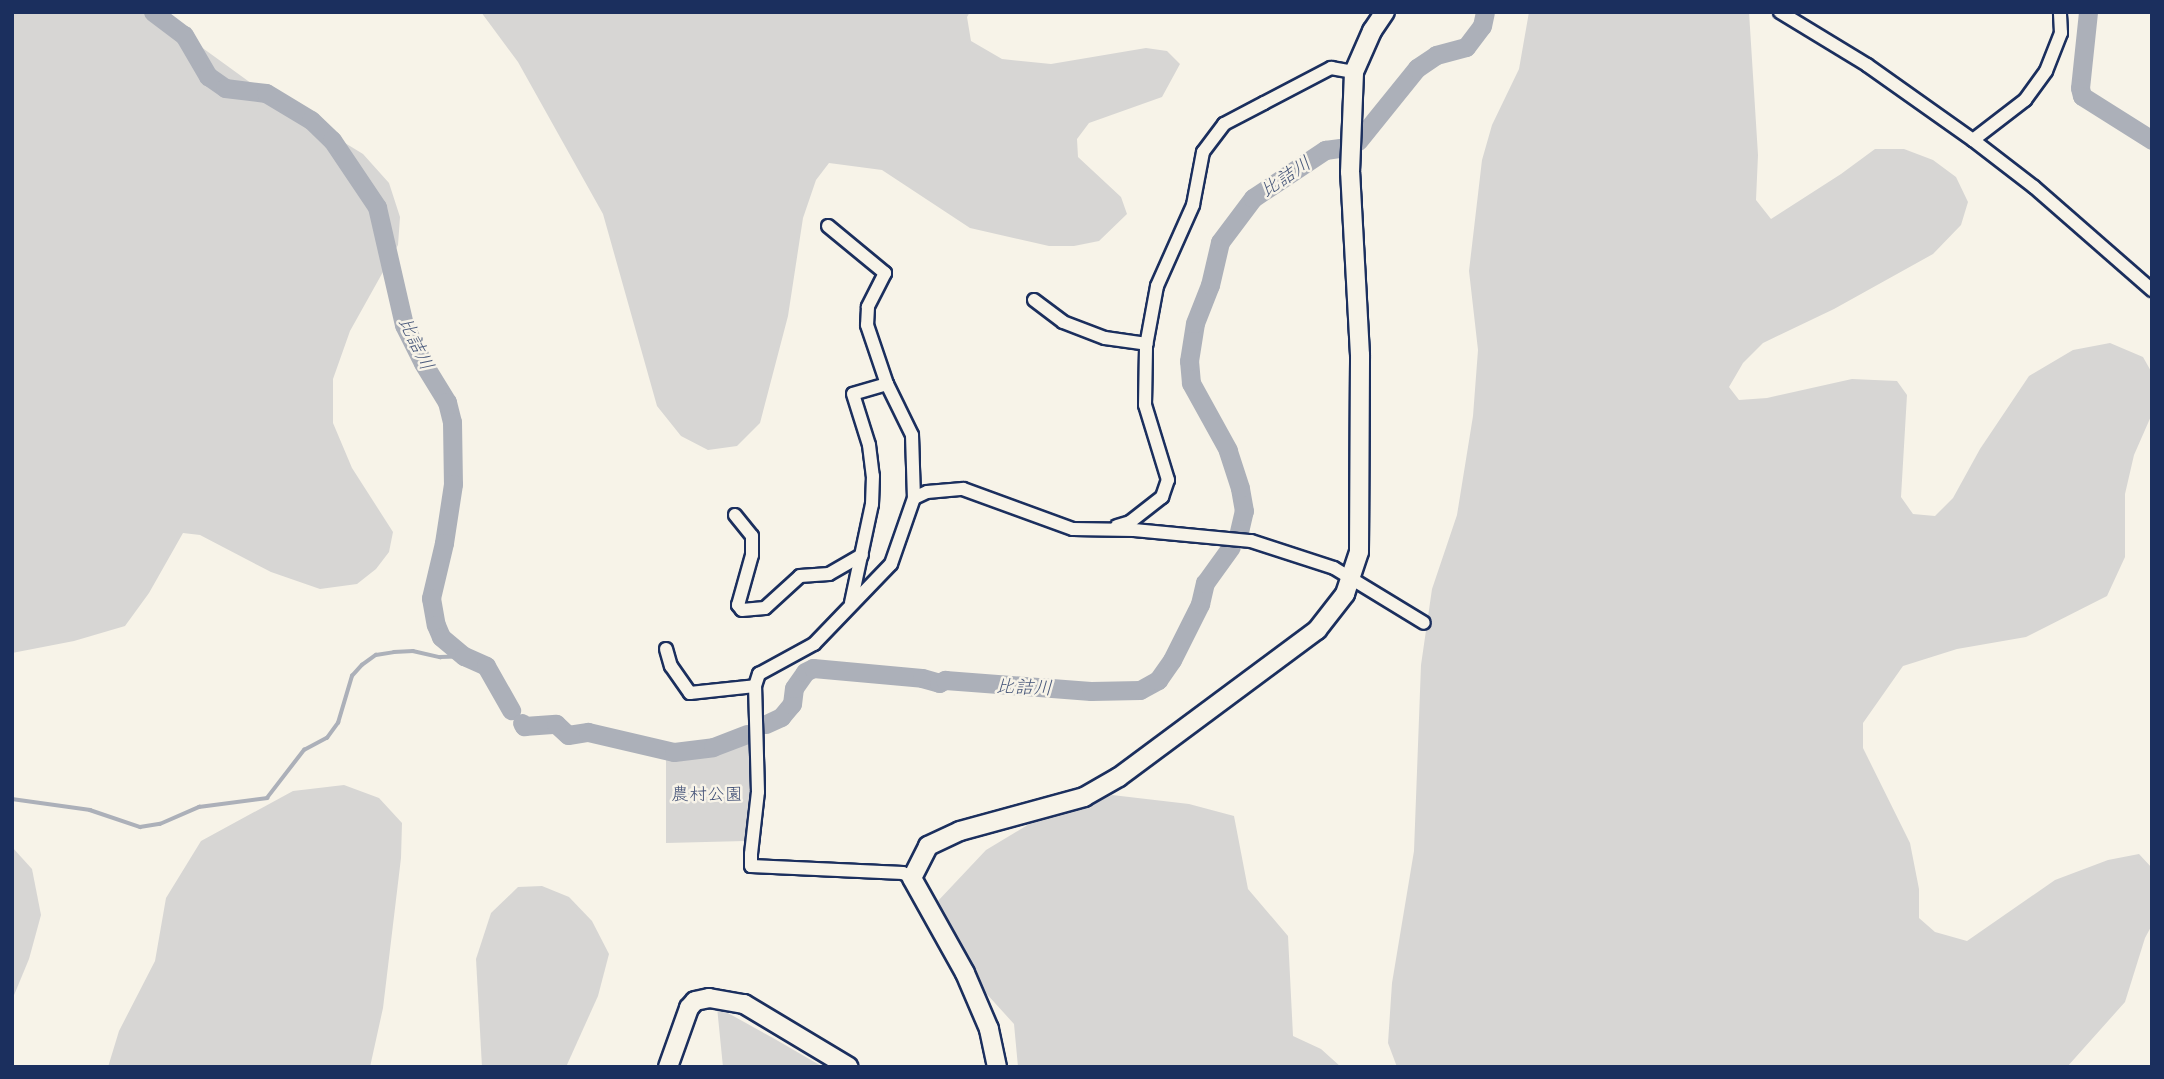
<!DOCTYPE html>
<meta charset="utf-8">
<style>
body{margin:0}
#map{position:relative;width:2164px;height:1079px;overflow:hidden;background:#f7f3e8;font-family:Mali,"Klee One",sans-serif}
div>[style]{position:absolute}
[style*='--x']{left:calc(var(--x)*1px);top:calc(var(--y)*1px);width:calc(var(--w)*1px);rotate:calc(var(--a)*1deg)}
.green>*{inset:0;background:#d7d6d4}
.stream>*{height:3.5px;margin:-1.75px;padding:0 1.75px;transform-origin:1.75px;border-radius:1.75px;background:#acb0b9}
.river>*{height:19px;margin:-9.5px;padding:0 9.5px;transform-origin:9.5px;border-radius:9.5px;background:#acb0b9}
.roads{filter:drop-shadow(2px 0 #1b2f5e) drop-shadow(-2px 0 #1b2f5e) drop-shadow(0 2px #1b2f5e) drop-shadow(0 -2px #1b2f5e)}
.street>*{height:12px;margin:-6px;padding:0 6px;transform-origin:6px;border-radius:6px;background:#f7f3e8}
.secondary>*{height:18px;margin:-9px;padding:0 9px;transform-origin:9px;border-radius:9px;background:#f7f3e8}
span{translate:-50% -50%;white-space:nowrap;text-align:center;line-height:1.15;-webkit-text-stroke:5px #f7f3e8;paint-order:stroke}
.park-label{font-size:18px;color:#415076}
.water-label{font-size:19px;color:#465679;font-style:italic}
.frame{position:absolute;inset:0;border:14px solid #1b2f5e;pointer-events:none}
</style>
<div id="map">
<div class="green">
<div style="clip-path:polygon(12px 12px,153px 12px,273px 99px,363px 154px,389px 183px,400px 217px,398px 245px,350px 331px,333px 379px,333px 423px,352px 468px,393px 532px,389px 552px,376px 569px,357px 584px,320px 589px,271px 572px,200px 535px,183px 533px,149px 593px,125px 626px,74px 641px,12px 653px)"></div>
<div style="clip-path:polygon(481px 12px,970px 12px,967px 17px,971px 41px,1002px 59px,1051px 64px,1146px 48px,1167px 51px,1180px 64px,1162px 97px,1089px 123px,1077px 139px,1078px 157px,1121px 197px,1127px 214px,1099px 241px,1074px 246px,1049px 246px,970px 228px,882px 170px,829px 163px,816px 180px,803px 218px,788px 316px,760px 423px,737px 446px,708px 450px,681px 436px,657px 406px,603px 214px,518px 62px)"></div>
<div style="clip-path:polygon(1529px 12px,1749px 12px,1758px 155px,1756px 200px,1771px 219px,1841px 174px,1875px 149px,1904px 149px,1933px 160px,1956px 177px,1968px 202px,1961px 225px,1933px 254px,1834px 309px,1763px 343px,1743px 363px,1729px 387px,1739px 400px,1767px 398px,1852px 379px,1897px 381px,1907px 395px,1901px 497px,1913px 514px,1935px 516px,1953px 498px,1980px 449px,2029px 376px,2073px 350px,2110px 343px,2143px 357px,2152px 373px,2152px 414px,2134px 455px,2125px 494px,2125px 557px,2107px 596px,2026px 637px,1957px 649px,1903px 666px,1863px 723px,1863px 748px,1910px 843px,1919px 889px,1919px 918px,1935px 932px,1967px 941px,2055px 880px,2108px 860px,2139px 854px,2152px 868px,2152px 925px,2145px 938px,2125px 1002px,2067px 1067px,1397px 1067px,1388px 1043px,1392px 983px,1414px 851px,1421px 665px,1432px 589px,1457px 515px,1473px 416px,1478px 350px,1469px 271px,1482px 160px,1492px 125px,1519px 69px)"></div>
<div style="clip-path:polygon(751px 738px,750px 797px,745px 841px,666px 843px,666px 754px,725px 748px)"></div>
<div style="clip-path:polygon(344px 785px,379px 798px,402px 823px,401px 858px,383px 1008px,370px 1067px,108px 1067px,119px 1031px,155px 961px,166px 898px,201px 841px,293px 791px)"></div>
<div style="clip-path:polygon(1112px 795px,1189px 804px,1234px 816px,1248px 889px,1288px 936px,1293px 1036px,1321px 1049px,1341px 1067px,1018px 1067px,1014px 1024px,955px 959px,935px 921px,937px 902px,986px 850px,1036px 820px,1084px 809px)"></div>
<div style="clip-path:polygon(12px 847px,32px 869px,41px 915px,29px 959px,12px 1000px)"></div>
<div style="clip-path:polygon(542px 886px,569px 897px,592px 921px,609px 954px,598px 996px,566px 1067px,482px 1067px,476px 959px,491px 913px,518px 887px)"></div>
<div style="clip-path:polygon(717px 1007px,773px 1038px,823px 1067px,723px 1067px)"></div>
</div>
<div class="stream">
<div style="--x:12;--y:799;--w:79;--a:8"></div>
<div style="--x:90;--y:810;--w:53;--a:18.8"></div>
<div style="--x:140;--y:827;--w:20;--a:-9"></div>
<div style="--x:160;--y:824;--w:43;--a:-23.6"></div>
<div style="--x:199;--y:807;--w:69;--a:-7.5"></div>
<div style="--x:267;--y:798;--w:61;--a:-52.4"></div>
<div style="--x:304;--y:750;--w:26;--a:-28"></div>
<div style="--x:327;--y:738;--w:19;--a:-54"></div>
<div style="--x:338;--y:723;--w:49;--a:-73.4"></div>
<div style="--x:352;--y:676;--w:15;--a:-48"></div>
<div style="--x:362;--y:665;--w:17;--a:-36"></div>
<div style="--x:376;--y:655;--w:18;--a:-9"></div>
<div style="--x:394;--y:652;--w:19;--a:-3"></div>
<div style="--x:413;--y:651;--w:28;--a:13"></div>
<div style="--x:440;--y:657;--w:24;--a:-2"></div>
</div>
<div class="river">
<div style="--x:153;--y:12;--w:39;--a:37"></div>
<div style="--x:184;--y:35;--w:48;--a:59.7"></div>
<div style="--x:208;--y:76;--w:21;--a:35"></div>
<div style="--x:225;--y:88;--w:41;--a:7"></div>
<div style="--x:266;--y:93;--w:52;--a:31"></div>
<div style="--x:311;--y:120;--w:29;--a:44"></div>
<div style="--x:332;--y:140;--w:81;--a:56.1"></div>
<div style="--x:377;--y:207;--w:121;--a:77.1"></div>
<div style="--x:404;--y:325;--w:42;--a:63.4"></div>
<div style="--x:423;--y:363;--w:46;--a:58.4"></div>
<div style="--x:447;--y:402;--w:21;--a:76"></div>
<div style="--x:452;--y:422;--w:62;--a:89.1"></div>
<div style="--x:453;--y:484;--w:60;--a:98.7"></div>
<div style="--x:444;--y:543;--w:57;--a:103.3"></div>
<div style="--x:431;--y:598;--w:27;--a:80"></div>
<div style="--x:436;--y:625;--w:13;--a:67"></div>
<div style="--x:441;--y:637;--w:30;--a:40"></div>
<div style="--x:464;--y:656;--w:24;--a:24"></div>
<div style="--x:486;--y:666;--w:51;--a:60.4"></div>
<div style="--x:2088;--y:12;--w:76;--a:96"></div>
<div style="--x:2080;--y:88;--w:8;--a:76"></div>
<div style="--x:2082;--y:96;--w:83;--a:32.2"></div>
<div style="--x:1358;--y:141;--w:94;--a:-51.1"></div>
<div style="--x:1417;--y:68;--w:23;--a:-34"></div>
<div style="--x:1436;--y:55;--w:31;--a:-15"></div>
<div style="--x:1466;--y:47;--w:26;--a:-53"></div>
<div style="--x:1482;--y:26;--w:14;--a:-78"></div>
<div style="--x:1238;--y:536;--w:26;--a:-77"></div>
<div style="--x:1244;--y:511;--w:23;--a:-100"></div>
<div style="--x:1240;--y:488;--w:40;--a:-108"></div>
<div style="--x:1228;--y:450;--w:77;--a:-118.9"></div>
<div style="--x:1191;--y:383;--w:22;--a:-95"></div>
<div style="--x:1189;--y:361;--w:38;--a:-81"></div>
<div style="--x:1195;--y:323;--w:41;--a:-68.5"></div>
<div style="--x:1210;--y:285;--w:44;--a:-76.9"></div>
<div style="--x:1220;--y:242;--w:55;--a:-53.1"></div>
<div style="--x:1253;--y:198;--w:87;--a:-33.7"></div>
<div style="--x:1325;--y:150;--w:21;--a:-8"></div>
<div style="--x:522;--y:723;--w:4;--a:56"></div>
<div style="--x:524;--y:726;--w:32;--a:-4"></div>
<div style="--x:556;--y:724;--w:16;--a:43"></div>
<div style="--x:568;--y:735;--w:20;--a:-9"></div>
<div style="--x:588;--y:732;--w:88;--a:13.1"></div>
<div style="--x:674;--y:752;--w:39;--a:-7"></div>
<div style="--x:713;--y:747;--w:36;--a:-21"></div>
<div style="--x:766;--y:724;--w:17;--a:-25"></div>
<div style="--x:781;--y:717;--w:17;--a:-50"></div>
<div style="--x:792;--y:704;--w:16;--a:-83"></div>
<div style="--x:794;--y:688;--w:19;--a:-55"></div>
<div style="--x:805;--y:672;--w:9;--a:-27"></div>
<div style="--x:813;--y:668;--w:109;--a:5.2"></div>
<div style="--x:922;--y:678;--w:18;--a:16"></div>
<div style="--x:939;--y:683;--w:7;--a:-27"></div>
<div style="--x:945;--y:680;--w:146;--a:4.3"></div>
<div style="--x:1091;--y:691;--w:49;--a:-1.2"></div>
<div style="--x:1140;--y:690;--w:21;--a:-29"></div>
<div style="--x:1158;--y:680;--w:24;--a:-55"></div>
<div style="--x:1172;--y:660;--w:63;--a:-63.4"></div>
<div style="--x:1200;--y:604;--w:22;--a:-77"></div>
<div style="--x:1205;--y:583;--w:44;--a:-54.2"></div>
</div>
<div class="roads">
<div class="street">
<div style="--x:1780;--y:12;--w:102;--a:31.3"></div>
<div style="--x:1867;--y:65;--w:130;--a:35.3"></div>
<div style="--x:1973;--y:140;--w:77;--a:37.6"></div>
<div style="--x:2034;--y:187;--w:157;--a:41.1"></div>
<div style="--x:1973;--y:140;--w:66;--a:-37.6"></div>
<div style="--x:2025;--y:100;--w:36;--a:-54"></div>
<div style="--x:2046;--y:71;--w:41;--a:-68.5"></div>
<div style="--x:2061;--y:33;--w:21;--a:-93"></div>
<div style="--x:828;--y:226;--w:74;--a:39.5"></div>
<div style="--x:885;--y:273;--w:38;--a:117"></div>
<div style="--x:868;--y:307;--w:18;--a:93"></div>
<div style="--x:867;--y:325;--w:62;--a:71.3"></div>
<div style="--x:887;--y:384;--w:35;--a:164"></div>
<div style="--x:853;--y:394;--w:53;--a:72.6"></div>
<div style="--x:869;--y:445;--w:31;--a:83"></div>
<div style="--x:873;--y:476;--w:28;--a:92"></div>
<div style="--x:872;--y:504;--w:101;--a:102"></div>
<div style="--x:1034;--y:300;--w:36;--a:37"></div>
<div style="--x:1063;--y:322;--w:45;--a:20.9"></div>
<div style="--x:1105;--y:338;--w:42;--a:8.1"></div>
<div style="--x:887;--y:384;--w:57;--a:63.9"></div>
<div style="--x:912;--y:435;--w:63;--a:88.2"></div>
<div style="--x:735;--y:515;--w:27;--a:51"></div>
<div style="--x:752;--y:536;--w:19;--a:90"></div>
<div style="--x:752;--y:555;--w:52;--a:105.6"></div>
<div style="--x:738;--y:605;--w:6;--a:51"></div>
<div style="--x:742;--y:610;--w:23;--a:-5"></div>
<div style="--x:765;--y:608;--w:47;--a:-42.4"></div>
<div style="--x:800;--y:576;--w:29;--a:-4"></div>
<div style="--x:829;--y:574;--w:38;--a:-30"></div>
<div style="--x:1117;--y:526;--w:14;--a:-17"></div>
<div style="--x:1130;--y:522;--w:41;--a:-38"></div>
<div style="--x:1162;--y:497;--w:18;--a:-71"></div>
<div style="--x:1168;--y:480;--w:78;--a:-107"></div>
<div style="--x:1145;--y:405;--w:59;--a:-89"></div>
<div style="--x:1146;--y:346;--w:61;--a:-79.6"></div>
<div style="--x:1157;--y:286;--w:89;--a:-66"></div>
<div style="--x:1193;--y:205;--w:54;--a:-79.3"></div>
<div style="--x:1203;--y:152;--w:35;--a:-53"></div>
<div style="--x:1224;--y:124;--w:45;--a:-27.7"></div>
<div style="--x:1264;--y:103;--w:76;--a:-27.6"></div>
<div style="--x:1331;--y:68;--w:23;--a:10"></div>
<div style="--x:666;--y:649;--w:18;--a:74"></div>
<div style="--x:671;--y:666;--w:33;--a:55"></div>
<div style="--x:690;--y:693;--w:65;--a:-6.1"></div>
<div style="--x:912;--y:878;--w:10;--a:-151"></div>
<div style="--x:903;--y:873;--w:152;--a:-177.4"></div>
<div style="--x:751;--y:866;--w:12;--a:-90"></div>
<div style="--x:751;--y:854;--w:62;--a:-83.6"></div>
<div style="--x:758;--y:792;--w:106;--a:-91.6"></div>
<div style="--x:755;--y:686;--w:13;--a:-72"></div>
<div style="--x:759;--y:674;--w:63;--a:-28.6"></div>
<div style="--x:814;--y:644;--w:111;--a:-46.1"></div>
<div style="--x:891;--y:564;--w:70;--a:-70.8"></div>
<div style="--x:914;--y:498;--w:14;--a:-25"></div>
<div style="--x:927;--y:492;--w:36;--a:-5"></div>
<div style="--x:963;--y:489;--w:117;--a:20"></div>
<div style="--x:1073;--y:529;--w:61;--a:0.9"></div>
<div style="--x:1134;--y:530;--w:118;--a:5.4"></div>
<div style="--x:1251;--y:541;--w:87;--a:18"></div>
<div style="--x:1334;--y:568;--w:105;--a:31.4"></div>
</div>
<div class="secondary">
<div style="--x:668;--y:1067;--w:63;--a:-70.4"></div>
<div style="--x:689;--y:1008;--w:9;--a:-49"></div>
<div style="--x:695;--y:1001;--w:14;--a:-12"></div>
<div style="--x:709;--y:998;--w:36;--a:10"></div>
<div style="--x:744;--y:1004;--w:122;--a:31"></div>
<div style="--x:997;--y:1067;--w:39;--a:-102"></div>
<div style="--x:989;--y:1029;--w:61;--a:-113.2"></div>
<div style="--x:965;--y:973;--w:109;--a:-119.2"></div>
<div style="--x:912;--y:878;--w:36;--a:-63"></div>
<div style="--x:928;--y:846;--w:35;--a:-25"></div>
<div style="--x:960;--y:831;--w:129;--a:-15.3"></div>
<div style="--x:1084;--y:797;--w:40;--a:-29.7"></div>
<div style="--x:1119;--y:777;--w:247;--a:-36.6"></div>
<div style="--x:1317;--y:630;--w:46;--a:-52.1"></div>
<div style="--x:1345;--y:594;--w:44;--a:-71.6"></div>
<div style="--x:1359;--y:552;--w:197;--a:-89.7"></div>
<div style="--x:1360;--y:355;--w:183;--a:-93.1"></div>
<div style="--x:1350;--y:172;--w:100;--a:-87.7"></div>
<div style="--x:1354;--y:72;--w:45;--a:-66.3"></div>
<div style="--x:1372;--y:31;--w:23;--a:-56"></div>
</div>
</div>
<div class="park-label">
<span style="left:707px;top:793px">農村公園</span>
</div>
<div class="water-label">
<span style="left:1285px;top:176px;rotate:-34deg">比詰川</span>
<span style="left:417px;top:343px;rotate:64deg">比詰川</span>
<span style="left:1024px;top:686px;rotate:2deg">比詰川</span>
</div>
<div class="frame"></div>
</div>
